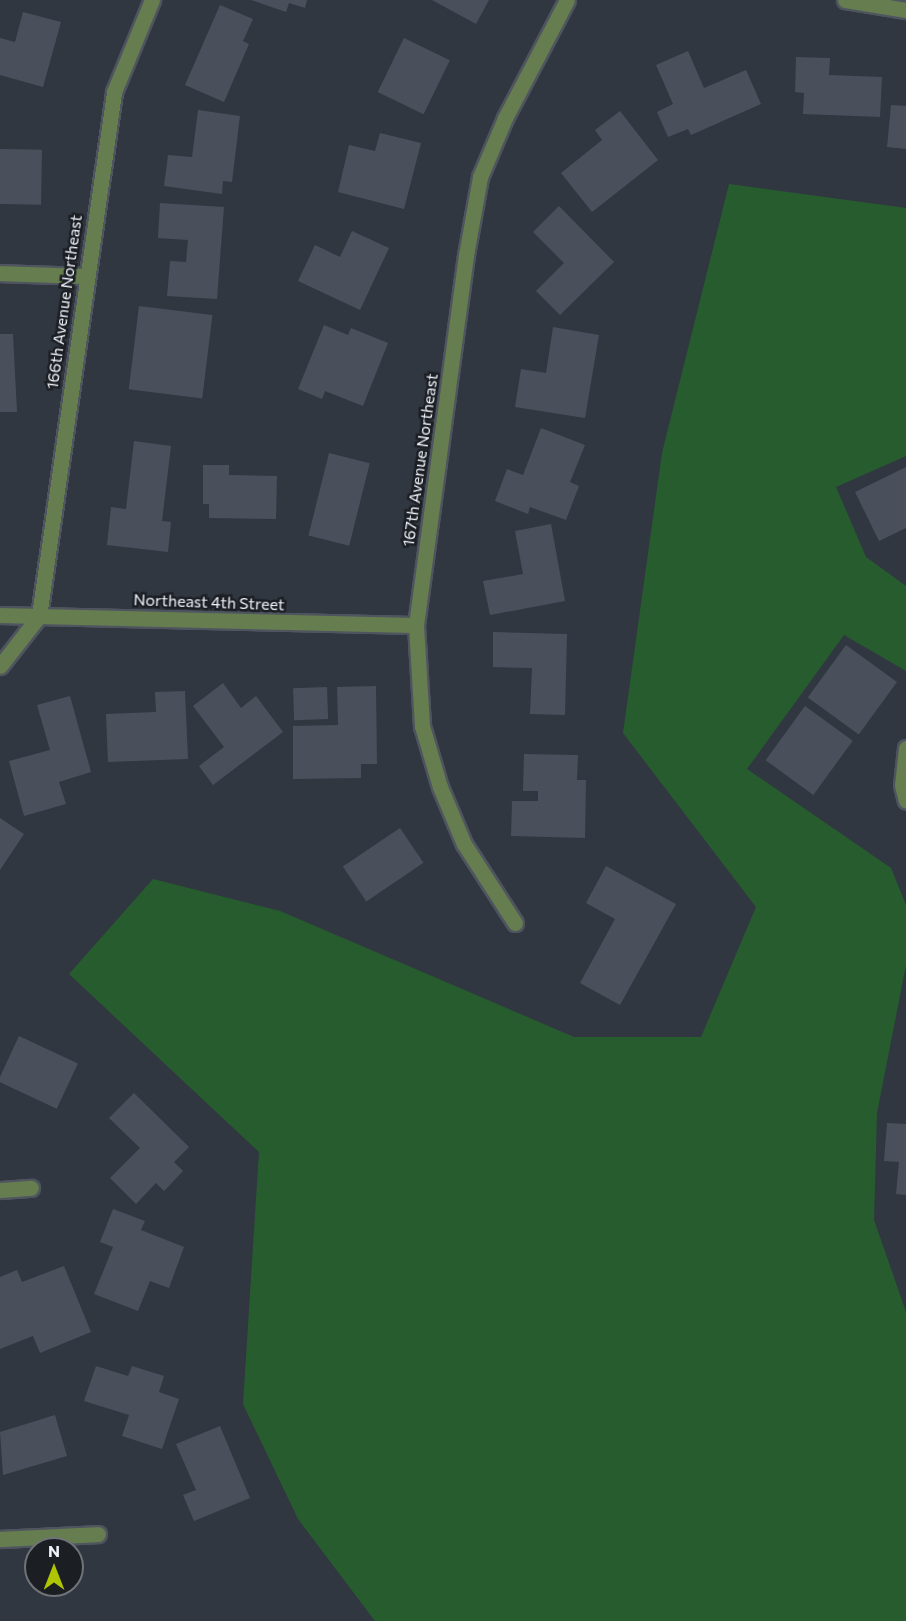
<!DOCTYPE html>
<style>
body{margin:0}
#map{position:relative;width:906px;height:1621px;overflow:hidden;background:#303741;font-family:Commissioner,sans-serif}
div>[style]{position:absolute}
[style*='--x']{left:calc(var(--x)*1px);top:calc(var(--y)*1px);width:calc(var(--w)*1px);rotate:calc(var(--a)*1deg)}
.green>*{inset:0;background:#275d2e}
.building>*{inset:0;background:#49505b;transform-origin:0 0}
.roads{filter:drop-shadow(2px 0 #4f555f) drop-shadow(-2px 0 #4f555f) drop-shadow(0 2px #4f555f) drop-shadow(0 -2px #4f555f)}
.street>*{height:15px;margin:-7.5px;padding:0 7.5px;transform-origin:7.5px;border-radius:7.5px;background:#667e4f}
span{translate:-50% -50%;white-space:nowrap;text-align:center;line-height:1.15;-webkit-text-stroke:5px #1b1e23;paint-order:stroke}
.street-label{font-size:16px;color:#eff4fb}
.north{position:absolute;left:24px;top:1537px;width:60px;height:60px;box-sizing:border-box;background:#1b1e23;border:2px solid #707479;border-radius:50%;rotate:0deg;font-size:16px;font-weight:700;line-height:24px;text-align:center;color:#eff4fb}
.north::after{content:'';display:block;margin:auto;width:21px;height:27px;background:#b0c502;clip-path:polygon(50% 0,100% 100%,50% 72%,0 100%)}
</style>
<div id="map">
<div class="green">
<div style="clip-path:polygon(729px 184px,906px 208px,906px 456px,836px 487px,866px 557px,906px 586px,906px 671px,844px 635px,747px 769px,891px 868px,906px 905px,906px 965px,877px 1113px,874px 1220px,906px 1312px,906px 1621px,375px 1621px,298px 1519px,243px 1404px,259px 1152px,69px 974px,153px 879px,280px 911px,574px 1037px,701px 1037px,756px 907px,623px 733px,662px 453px)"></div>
</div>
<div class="building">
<div style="clip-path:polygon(251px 0,307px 0,305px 8px,289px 3px,286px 12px)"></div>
<div style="clip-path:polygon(432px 0,489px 0,476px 24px)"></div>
<div style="clip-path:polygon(220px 5px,253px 19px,243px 41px,249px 44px,224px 102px,185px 85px)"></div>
<div style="clip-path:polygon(23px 12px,61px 22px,43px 87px,0 75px,0 38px,15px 42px)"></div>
<div style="left:404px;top:38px;width:51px;height:60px;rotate:26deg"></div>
<div style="clip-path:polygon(688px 51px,704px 88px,746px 70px,761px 104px,691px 135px,688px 129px,668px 137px,657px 112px,673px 104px,656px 65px)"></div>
<div style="clip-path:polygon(796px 57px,830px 58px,829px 75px,882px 77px,880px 117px,803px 114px,804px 93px,795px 92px)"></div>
<div style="clip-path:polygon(891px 105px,906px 106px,906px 149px,887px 147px)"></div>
<div style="clip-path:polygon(198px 110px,240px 116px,232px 182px,223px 181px,222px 194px,164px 186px,168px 155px,192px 157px)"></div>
<div style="clip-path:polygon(620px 111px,658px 160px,592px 212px,561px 173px,602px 140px,595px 130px)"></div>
<div style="clip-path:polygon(380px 133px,421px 143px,404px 209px,338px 192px,349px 145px,375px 151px)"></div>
<div style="left:0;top:149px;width:42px;height:55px;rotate:1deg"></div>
<div style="clip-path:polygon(160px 203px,224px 207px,217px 299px,167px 296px,170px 261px,186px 262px,188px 240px,158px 238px)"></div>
<div style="clip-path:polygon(559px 206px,614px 262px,560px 315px,536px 291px,564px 263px,533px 232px)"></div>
<div style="clip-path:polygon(352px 231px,389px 248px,360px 310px,298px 281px,315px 245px,340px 257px)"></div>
<div style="left:139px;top:306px;width:74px;height:84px;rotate:7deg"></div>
<div style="clip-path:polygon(324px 325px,348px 335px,351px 328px,388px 343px,363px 406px,325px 391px,322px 399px,298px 389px)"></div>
<div style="clip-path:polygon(553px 327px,599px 335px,585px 418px,515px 407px,521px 369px,546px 373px)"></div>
<div style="clip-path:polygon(0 334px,13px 334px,17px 412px,0 412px)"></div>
<div style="clip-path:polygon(541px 428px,585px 445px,570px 482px,579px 486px,566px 520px,530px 507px,528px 514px,495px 501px,507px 469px,523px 475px)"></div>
<div style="clip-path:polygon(134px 441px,171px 446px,162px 521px,171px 522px,168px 552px,107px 545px,111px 507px,126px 509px)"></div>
<div style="left:329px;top:453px;width:42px;height:85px;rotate:14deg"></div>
<div style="clip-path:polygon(203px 465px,229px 465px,229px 475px,277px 476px,276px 519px,209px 518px,209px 504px,203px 504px)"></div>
<div style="clip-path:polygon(906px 467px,906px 528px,879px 541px,855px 492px)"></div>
<div style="clip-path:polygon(551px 524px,565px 601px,490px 615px,483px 581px,523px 574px,515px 531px)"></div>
<div style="clip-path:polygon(493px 632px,567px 634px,565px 715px,530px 714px,532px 668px,493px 667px)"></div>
<div style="left:846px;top:645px;width:63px;height:65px;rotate:36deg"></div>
<div style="clip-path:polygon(223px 683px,241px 708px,256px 696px,283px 732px,213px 785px,199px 766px,224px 747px,193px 706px)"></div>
<div style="clip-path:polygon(376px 686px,377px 764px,361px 764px,361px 778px,293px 779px,293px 726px,338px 725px,337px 687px)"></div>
<div style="left:327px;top:687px;width:32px;height:34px;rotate:88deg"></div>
<div style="clip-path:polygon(185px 691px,188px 759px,108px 762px,106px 714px,156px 712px,155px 692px)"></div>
<div style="clip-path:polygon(70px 696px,91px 772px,59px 782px,66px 804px,24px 816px,9px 761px,50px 750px,37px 705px)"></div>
<div style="left:805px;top:706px;width:59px;height:67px;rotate:36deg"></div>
<div style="clip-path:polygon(524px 754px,578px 755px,577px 780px,586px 780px,585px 838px,511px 836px,512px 801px,538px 801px,538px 791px,523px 791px)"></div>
<div style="clip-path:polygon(0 818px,24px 834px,0 870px)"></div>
<div style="left:400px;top:828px;width:42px;height:69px;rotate:56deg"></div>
<div style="clip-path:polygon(606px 866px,676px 904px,620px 1005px,580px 983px,615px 919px,586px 903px)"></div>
<div style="left:19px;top:1036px;width:65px;height:50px;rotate:25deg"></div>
<div style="clip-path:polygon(134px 1093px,189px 1147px,174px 1162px,183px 1171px,164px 1191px,156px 1183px,136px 1204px,110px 1178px,140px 1148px,109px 1118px)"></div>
<div style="clip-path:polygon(887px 1123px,906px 1124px,906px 1195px,896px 1194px,899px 1162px,884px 1161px)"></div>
<div style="clip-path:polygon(113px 1209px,145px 1221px,141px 1230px,184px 1247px,169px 1288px,150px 1281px,138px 1311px,94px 1294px,113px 1247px,100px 1242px)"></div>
<div style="clip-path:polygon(64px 1266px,91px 1332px,40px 1353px,33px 1336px,0 1349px,0 1277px,17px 1270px,22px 1282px)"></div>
<div style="clip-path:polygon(96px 1366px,128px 1376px,132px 1366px,164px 1376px,159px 1392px,179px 1399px,162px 1449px,122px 1436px,129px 1415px,84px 1401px)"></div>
<div style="clip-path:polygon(55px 1415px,67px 1456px,3px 1475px,0 1432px)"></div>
<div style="clip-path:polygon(220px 1426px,250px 1498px,194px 1521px,183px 1495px,196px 1490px,176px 1444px)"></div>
</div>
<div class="roads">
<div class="street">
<div style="--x:845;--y:0;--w:62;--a:9.3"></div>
<div style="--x:0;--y:273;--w:85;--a:2"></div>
<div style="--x:0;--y:615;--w:416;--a:1.4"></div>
<div style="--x:0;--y:666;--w:63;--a:-52"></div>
<div style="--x:39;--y:616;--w:529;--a:-81.85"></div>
<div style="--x:114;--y:92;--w:100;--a:-67.6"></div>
<div style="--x:906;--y:748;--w:37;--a:96"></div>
<div style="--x:902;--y:785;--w:16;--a:76"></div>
<div style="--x:515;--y:923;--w:94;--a:-122.8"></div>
<div style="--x:464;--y:844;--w:62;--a:-112.8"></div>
<div style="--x:440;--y:787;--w:64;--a:-106.4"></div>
<div style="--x:422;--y:726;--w:101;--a:-93.4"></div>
<div style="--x:416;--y:625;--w:373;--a:-82.3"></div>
<div style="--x:466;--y:255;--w:79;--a:-79.8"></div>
<div style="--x:480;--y:177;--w:64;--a:-67"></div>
<div style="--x:505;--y:118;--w:133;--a:-62.3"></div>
<div style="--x:0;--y:1190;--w:31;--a:-4"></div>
<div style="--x:0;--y:1539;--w:98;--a:-2.9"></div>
</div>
</div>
<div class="street-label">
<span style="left:64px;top:302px;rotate:-82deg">166th Avenue Northeast</span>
<span style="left:420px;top:460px;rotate:-82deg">167th Avenue Northeast</span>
<span style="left:209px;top:602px;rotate:2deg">Northeast 4th Street</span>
</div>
<div class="north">N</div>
</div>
